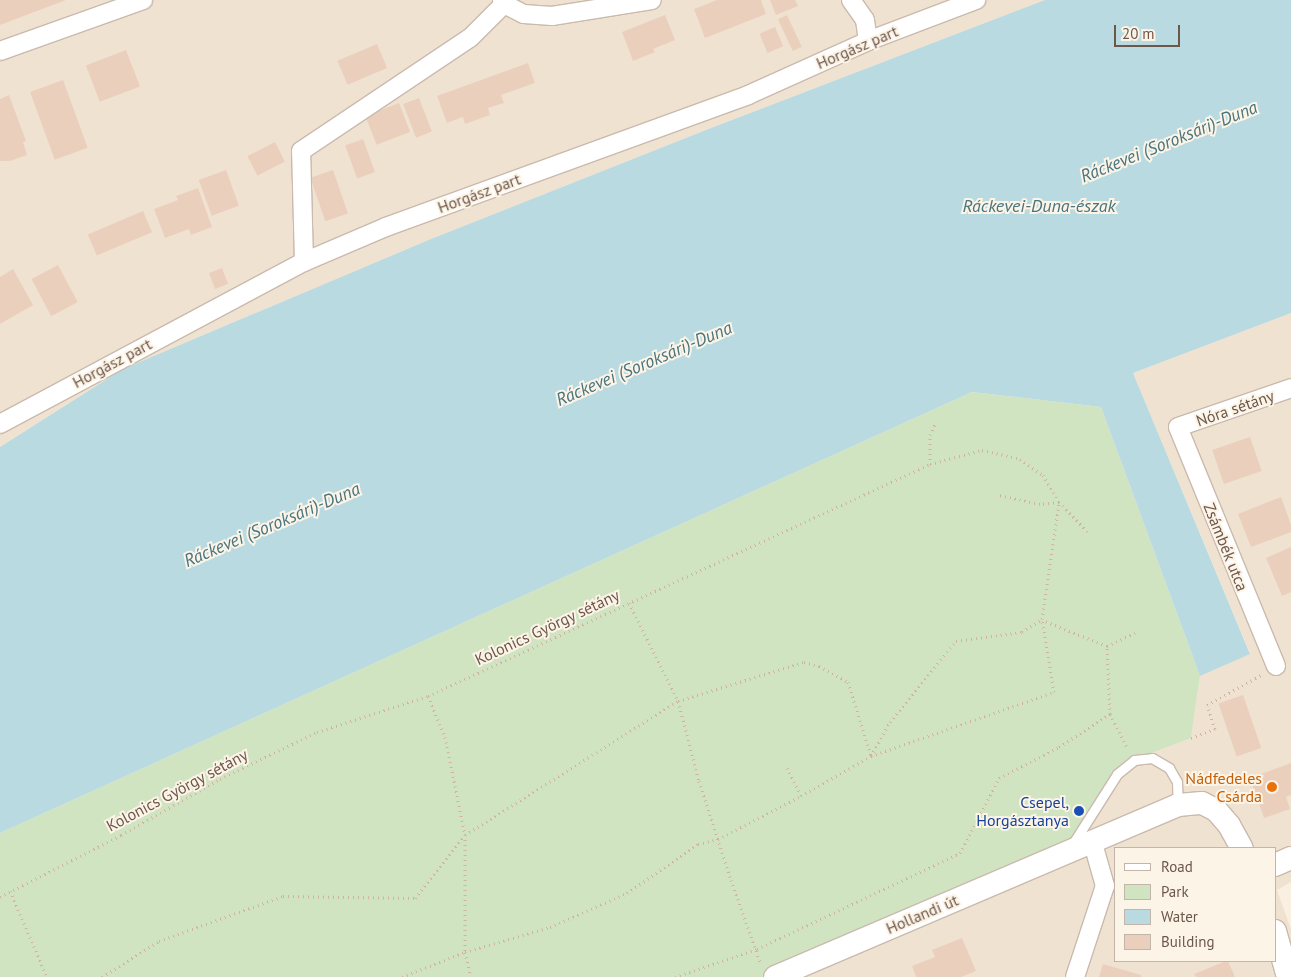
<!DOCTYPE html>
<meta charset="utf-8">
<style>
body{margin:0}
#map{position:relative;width:1291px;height:977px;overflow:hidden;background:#f9f0e2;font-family:"PT Sans",sans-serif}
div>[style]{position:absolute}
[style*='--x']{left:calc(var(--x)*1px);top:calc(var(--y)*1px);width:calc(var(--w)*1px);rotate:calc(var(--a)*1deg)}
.residential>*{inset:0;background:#f0e2d1}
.green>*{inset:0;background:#d0e4c2}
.water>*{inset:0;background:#b9dae0}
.building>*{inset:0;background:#ebcfbd;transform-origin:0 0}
.path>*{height:3px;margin-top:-1.5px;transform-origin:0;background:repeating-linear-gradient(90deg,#cfb3a0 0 1px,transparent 0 5px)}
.roads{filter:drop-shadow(1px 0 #cabaad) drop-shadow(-1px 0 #cabaad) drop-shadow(0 1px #cabaad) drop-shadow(0 -1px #cabaad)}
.service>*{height:9px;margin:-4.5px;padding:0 4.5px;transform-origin:4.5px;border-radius:4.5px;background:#fff}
.minor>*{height:18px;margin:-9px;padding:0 9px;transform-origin:9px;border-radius:9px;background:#fff}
.tertiary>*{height:22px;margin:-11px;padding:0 11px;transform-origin:11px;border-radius:11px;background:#fff}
.dots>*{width:14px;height:14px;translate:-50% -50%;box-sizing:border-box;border:2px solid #fcf4e7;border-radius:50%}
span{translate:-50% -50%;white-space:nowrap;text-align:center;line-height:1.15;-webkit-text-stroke:4px #fcf4e7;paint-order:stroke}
.street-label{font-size:16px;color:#6d574b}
.food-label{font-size:16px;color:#c56008}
.right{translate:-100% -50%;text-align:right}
.transit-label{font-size:16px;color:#164399}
.water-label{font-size:18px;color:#48757f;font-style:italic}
.legend{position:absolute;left:1114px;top:847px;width:162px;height:115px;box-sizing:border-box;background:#fcf4e7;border:1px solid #c3b5a9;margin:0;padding:6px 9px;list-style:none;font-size:15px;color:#6d574b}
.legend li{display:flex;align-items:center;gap:10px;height:25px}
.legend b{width:25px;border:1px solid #c3b5a9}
.scale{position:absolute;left:1114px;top:25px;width:66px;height:22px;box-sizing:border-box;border:2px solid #6d574b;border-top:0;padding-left:6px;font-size:15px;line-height:18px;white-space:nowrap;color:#6d574b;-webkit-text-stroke:4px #fcf4e7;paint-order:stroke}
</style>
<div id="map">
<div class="residential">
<div style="clip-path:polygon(0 0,1045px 0,711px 128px,431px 239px,123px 369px,0 447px)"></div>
<div style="clip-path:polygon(evenodd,1291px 313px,1291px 882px,1277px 890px,1291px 929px,1291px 977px,775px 977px,1117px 774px,1134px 760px,1191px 738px,1200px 676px,1250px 653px,1133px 373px,1291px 313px,1115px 848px,1275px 848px,1275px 961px,1115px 961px,1115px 848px)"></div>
</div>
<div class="green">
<div style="clip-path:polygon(972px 392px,1101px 407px,1200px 676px,1191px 738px,1134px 760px,1117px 774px,1068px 851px,775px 977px,0 977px,0 833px)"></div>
</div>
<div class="water">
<div style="clip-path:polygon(1045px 0,1291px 0,1291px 313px,1133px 373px,1250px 654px,1200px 676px,1101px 407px,972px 392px,0 833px,0 447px,123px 369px,431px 239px,711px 128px)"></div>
</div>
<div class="building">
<div style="clip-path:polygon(0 0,66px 0,0 25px)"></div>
<div style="clip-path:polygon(717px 0,761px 0,766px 14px,705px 38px,694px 9px)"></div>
<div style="clip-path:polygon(770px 0,795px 0,798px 6px,776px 15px)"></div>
<div style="clip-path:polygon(665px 15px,675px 40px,653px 49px,655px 52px,633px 61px,622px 32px)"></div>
<div style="left:787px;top:15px;width:35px;height:10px;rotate:65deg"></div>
<div style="left:775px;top:27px;width:21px;height:17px;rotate:67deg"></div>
<div style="left:377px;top:44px;width:26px;height:43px;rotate:67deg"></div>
<div style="left:126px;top:50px;width:39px;height:43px;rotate:69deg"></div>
<div style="clip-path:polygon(528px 63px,535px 83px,501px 95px,504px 103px,488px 108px,490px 115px,465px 124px,463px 117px,447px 123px,437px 96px)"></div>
<div style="left:63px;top:80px;width:72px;height:35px;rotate:70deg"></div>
<div style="clip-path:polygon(9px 95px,26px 141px,23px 142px,27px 155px,10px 161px,0 161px,0 99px)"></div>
<div style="left:419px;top:98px;width:36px;height:17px;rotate:69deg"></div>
<div style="left:399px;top:103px;width:31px;height:36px;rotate:69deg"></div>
<div style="left:363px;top:139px;width:35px;height:19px;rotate:70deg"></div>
<div style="left:275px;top:142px;width:22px;height:31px;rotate:63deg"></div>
<div style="left:226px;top:170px;width:38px;height:29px;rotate:70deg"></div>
<div style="left:333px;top:170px;width:46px;height:24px;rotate:71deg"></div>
<div style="clip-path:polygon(198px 188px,212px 227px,191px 235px,189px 229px,165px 238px,154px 209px,178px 200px,176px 196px)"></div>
<div style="left:143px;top:211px;width:23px;height:60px;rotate:67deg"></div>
<div style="left:58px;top:265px;width:42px;height:30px;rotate:62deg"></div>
<div style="left:222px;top:268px;width:17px;height:14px;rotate:69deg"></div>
<div style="clip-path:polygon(13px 269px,33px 305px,0 324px,0 277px)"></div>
<div style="left:1250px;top:437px;width:36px;height:40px;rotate:71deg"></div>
<div style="clip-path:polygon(1281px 497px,1291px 525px,1291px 532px,1251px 547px,1238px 514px)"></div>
<div style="clip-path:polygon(1291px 547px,1291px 592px,1282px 596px,1266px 558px)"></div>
<div style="left:1243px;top:695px;width:56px;height:26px;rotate:71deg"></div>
<div style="clip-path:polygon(1291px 763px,1291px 795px,1286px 797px,1290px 809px,1264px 818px,1250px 778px)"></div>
<div style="clip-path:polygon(962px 938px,976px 971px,961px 977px,916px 977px,912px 966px,935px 957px,932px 950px)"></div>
<div style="clip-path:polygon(1226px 961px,1228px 961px,1235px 977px,1196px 977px,1194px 974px)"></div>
<div style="clip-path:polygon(1103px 964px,1141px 975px,1141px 977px,1099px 977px)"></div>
</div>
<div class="path">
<div style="--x:930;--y:464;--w:29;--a:-90"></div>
<div style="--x:930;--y:435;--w:12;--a:-66"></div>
<div style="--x:629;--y:603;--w:110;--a:63.4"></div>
<div style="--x:678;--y:701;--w:83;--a:75.3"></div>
<div style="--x:699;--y:781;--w:104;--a:72.1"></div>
<div style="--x:731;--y:880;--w:87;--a:70.5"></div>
<div style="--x:1107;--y:646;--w:31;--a:-25"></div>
<div style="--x:428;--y:696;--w:44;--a:67.5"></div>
<div style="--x:445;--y:737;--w:100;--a:78.5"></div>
<div style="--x:465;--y:835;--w:117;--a:90"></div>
<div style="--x:465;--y:952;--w:26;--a:77"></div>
<div style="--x:1110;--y:714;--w:37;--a:63"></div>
<div style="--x:1191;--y:738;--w:26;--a:-21"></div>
<div style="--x:1215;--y:729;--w:25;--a:-108"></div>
<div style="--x:1207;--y:705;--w:62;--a:-29.1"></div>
<div style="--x:787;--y:768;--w:31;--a:63"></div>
<div style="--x:10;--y:891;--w:94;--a:66.7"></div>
<div style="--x:0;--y:897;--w:136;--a:-27.1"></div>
<div style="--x:121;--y:835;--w:114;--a:-29.5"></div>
<div style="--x:220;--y:779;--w:108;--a:-25.9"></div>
<div style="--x:317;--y:732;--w:117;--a:-18"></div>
<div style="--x:428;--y:696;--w:553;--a:-24.8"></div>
<div style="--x:930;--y:464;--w:54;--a:-15.1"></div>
<div style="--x:982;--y:450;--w:39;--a:13"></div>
<div style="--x:1020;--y:459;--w:28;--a:35"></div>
<div style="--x:1043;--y:475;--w:31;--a:59"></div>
<div style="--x:1059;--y:502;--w:43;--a:45.9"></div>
<div style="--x:102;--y:977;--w:67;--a:-32.3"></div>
<div style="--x:159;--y:941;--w:132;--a:-19.9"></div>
<div style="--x:283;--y:896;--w:132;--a:0.9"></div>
<div style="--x:415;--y:898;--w:80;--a:-51.6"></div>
<div style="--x:465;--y:835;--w:252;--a:-32.2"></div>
<div style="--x:678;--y:701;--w:132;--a:-17.2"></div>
<div style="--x:804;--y:662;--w:16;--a:15"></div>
<div style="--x:819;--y:666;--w:33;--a:29"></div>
<div style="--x:848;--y:682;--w:77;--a:72.7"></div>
<div style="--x:871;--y:756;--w:194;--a:-19.3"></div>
<div style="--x:1054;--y:692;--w:74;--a:-99.3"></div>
<div style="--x:402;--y:977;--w:68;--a:-21.6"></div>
<div style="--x:465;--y:952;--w:89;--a:-16.4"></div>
<div style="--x:550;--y:927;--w:84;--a:-23.8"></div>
<div style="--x:627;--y:893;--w:86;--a:-34.6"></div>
<div style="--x:698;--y:844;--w:21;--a:-14"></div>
<div style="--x:718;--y:839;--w:93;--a:-27.4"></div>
<div style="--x:801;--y:796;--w:81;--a:-29.7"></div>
<div style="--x:871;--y:756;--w:39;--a:-61"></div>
<div style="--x:890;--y:722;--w:104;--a:-50.8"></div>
<div style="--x:956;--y:641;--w:67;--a:-7.8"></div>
<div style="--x:1022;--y:632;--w:24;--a:-33"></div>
<div style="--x:1042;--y:619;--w:118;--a:-81.7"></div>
<div style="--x:1059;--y:502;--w:19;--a:174"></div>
<div style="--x:1040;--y:504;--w:42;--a:-167.6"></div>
<div style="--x:675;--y:977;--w:87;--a:-18.9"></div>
<div style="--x:757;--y:949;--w:225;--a:-25.3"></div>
<div style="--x:960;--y:853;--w:85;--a:-62.5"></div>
<div style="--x:999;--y:778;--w:68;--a:-27.3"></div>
<div style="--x:1059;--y:747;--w:61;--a:-32.9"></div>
<div style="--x:1110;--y:714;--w:68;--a:-92.5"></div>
<div style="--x:1107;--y:646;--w:70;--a:-158.2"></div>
</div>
<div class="roads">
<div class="service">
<div style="--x:1072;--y:845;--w:84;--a:-57.6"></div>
<div style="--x:1117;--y:774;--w:22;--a:-39"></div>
<div style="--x:1134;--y:760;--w:18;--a:-6"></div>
<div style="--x:1152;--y:758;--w:20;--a:30"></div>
<div style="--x:1169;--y:768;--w:16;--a:60"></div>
<div style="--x:1177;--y:782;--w:23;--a:88"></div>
</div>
<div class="minor">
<div style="--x:502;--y:0;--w:4;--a:63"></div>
<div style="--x:504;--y:4;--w:22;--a:27"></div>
<div style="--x:524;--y:14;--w:28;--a:4"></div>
<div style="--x:552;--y:16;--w:101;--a:-9.1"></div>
<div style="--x:851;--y:0;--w:24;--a:55"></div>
<div style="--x:865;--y:20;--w:21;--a:82"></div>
<div style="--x:0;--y:51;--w:152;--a:-19.6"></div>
<div style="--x:304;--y:262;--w:111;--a:-91.5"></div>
<div style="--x:301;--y:151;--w:203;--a:-33.8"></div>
<div style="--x:470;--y:38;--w:48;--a:-45"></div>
<div style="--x:0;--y:424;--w:344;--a:-28.1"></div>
<div style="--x:304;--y:262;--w:89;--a:-23.1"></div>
<div style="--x:386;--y:227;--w:385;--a:-20"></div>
<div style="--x:748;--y:95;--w:132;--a:-24.2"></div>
<div style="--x:868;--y:41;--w:116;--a:-20.8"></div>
<div style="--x:1276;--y:666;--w:258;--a:-112.3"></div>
<div style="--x:1178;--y:427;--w:120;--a:-19"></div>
<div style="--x:1075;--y:977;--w:96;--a:-71.8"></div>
<div style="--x:1105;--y:886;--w:48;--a:-105.8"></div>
</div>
<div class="tertiary">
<div style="--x:1275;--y:865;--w:17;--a:-24"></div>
<div style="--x:1275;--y:931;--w:48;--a:74.2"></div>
<div style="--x:775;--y:977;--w:438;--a:-23.1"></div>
<div style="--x:1178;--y:805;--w:24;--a:-5"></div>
<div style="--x:1202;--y:803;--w:16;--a:27"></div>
<div style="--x:1216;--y:810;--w:20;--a:49"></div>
<div style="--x:1229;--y:825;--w:26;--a:61"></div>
</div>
</div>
<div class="dots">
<div style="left:1272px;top:787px;background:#e8710a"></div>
<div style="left:1079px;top:811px;background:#1a4fb4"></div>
</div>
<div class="street-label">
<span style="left:857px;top:47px;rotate:-23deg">Horgász part</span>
<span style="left:479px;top:193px;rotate:-20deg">Horgász part</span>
<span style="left:112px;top:363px;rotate:-28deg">Horgász part</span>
<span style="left:1235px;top:408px;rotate:-19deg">Nóra sétány</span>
<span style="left:1226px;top:547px;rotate:68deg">Zsámbék utca</span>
<span style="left:547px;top:627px;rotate:-25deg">Kolonics György sétány</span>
<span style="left:177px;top:790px;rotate:-28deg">Kolonics György sétány</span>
<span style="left:922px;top:914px;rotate:-23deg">Hollandi út</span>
</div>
<div class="food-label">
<span class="right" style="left:1262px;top:787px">Nádfedeles<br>Csárda</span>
</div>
<div class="transit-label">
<span class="right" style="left:1069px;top:811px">Csepel,<br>Horgásztanya</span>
</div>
<div class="water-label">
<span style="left:1169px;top:142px;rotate:-22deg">Ráckevei (Soroksári)-Duna</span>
<span style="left:1039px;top:206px">Ráckevei-Duna-észak</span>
<span style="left:644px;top:364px;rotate:-23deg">Ráckevei (Soroksári)-Duna</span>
<span style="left:272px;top:525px;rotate:-23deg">Ráckevei (Soroksári)-Duna</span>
</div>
<ul class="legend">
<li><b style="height:6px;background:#fff"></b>Road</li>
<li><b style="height:14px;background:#d0e4c2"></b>Park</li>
<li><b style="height:14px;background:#b9dae0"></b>Water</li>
<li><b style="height:14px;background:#ebcfbd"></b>Building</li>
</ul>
<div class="scale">20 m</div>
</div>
